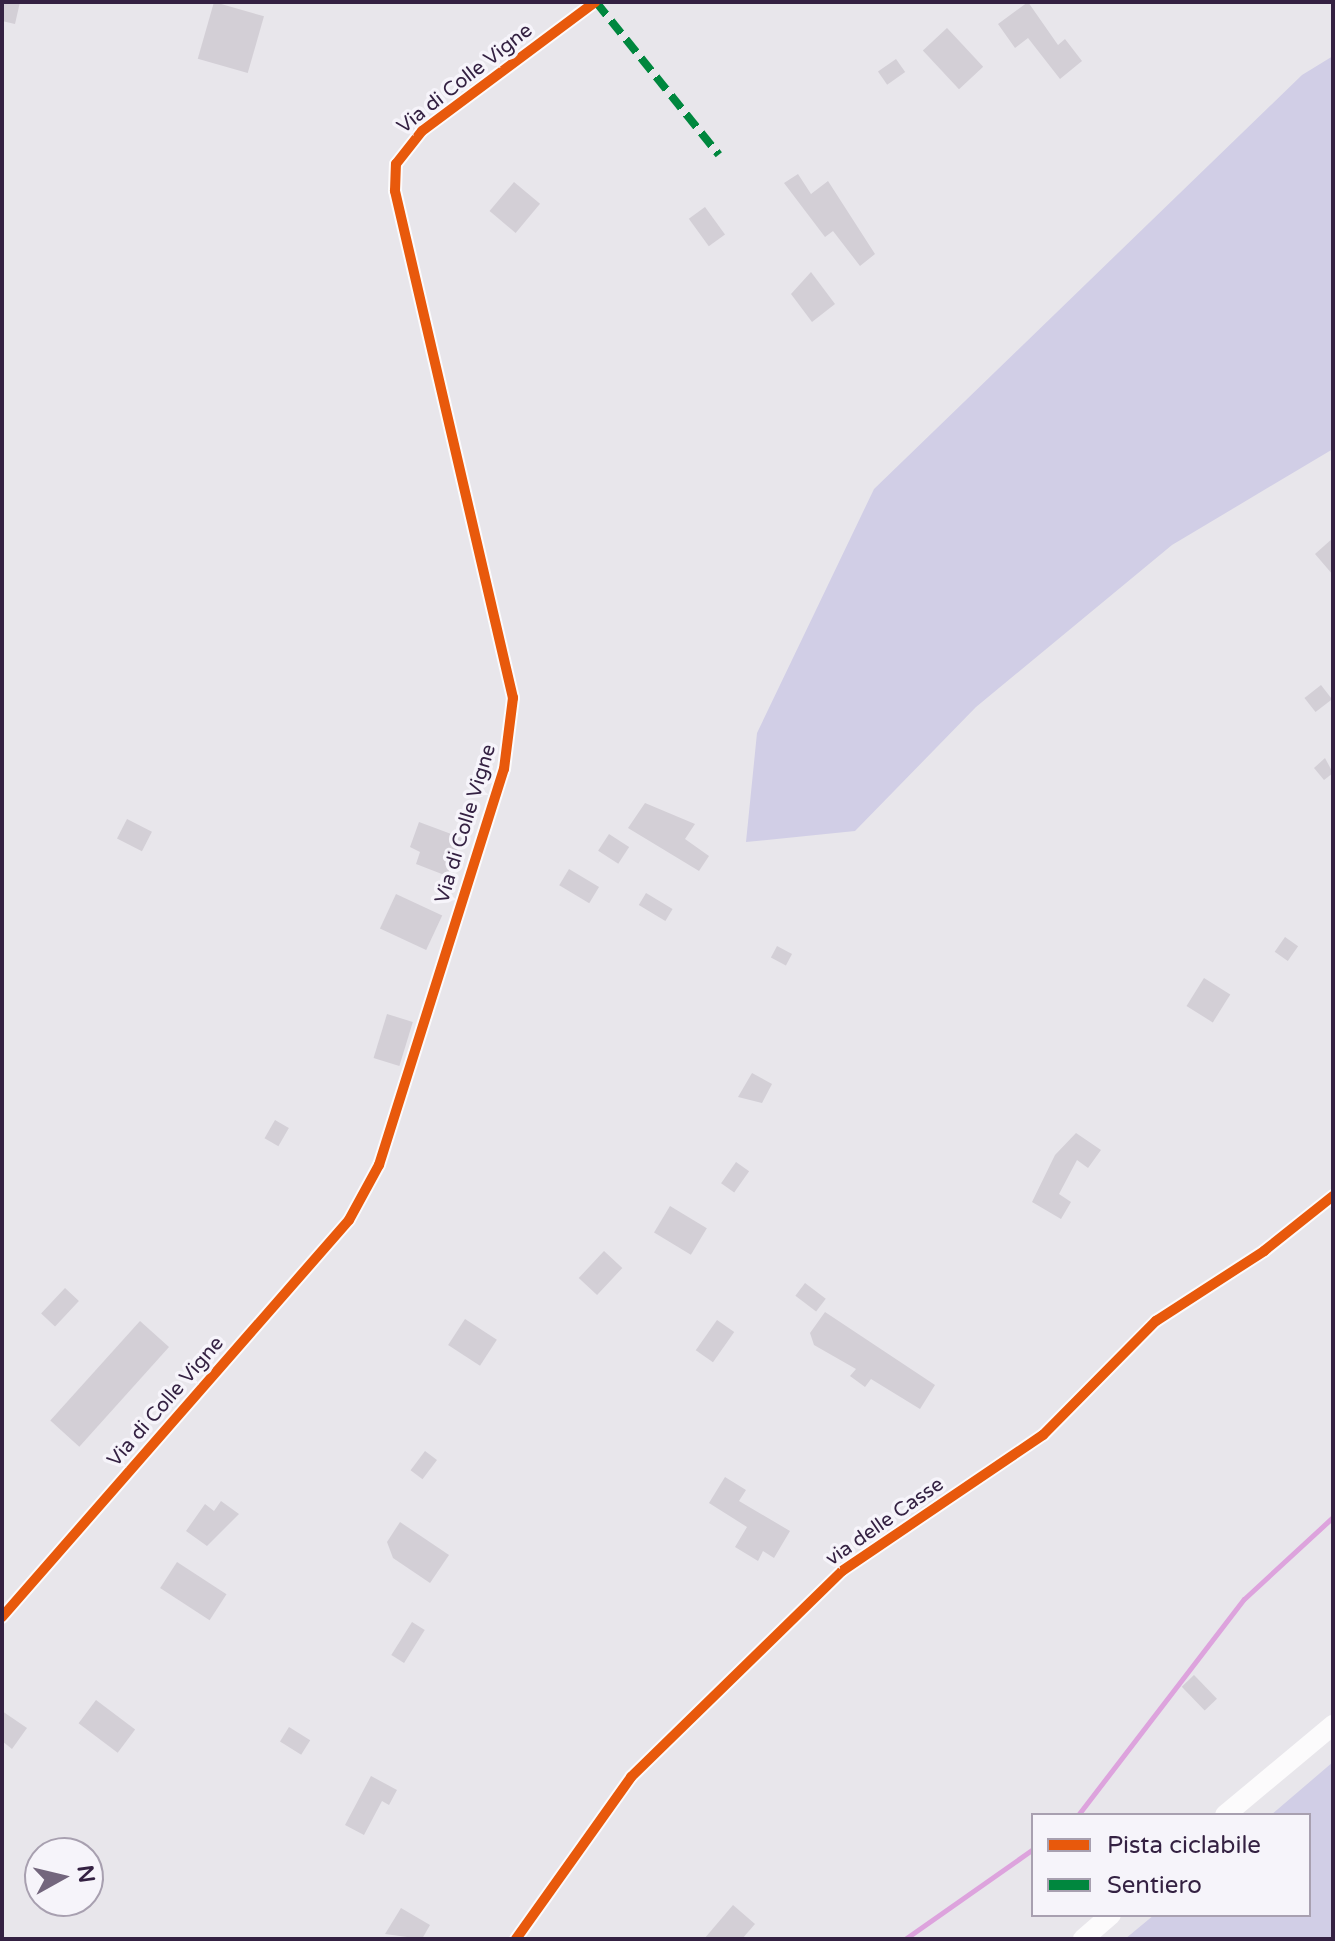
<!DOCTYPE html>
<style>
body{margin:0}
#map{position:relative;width:1335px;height:1941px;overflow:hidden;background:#e8e6eb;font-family:"Varela Round",sans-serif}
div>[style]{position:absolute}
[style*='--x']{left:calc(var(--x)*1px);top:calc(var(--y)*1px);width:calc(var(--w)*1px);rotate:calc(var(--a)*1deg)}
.green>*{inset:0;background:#d1cee6}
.stream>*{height:5px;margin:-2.5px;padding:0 2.5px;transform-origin:2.5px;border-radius:2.5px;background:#dda3dd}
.building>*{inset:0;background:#d3cfd6;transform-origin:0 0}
.street>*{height:14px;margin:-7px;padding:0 7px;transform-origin:7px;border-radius:7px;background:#fcfbfc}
.secondary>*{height:20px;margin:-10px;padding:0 10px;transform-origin:10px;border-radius:10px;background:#fcfbfc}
.quiet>*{height:8px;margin-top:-4px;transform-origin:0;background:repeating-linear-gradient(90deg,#00873e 0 16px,transparent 0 24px)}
.cycleway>*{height:10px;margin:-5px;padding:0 5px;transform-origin:5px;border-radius:5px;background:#e8590c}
span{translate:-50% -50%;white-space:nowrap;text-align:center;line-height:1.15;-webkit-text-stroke:7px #f6f4fa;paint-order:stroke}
.street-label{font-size:20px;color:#342142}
.frame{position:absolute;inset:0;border:4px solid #342142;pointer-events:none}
.legend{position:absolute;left:1031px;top:1813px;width:280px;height:104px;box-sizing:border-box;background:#f6f4fa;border:2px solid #a8a0b0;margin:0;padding:10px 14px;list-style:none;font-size:24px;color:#342142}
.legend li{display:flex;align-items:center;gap:16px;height:40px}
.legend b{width:40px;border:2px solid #a8a0b0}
.north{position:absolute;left:24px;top:1837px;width:80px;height:80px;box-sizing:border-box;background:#f6f4fa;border:2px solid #a8a0b0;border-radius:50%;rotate:82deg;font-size:22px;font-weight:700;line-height:32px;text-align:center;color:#342142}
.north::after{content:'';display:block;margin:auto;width:28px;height:36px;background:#73667d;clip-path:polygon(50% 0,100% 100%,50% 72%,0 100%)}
</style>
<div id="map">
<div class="green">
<div style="clip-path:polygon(1333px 56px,1333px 449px,1172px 545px,976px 707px,855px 831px,746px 842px,757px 733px,874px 489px,1302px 75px)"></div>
<div style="clip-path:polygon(1333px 1762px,1333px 1939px,1125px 1939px,1154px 1915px,1309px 1915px,1309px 1815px,1271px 1815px)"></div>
</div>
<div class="stream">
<div style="--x:1078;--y:1815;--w:272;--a:-52.5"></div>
<div style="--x:1244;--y:1599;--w:121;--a:-42.7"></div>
<div style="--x:905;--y:1939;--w:156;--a:-35.1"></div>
</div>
<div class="building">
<div style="clip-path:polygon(2px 2px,20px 2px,15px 24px,2px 21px)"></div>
<div style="left:214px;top:2px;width:52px;height:59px;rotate:16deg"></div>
<div style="clip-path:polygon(1028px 2px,1058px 45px,1065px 39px,1082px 61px,1060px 79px,1028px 38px,1015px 48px,998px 24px)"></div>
<div style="left:947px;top:28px;width:53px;height:33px;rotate:47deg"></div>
<div style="left:896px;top:59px;width:16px;height:22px;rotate:55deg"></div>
<div style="clip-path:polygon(798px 174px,811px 194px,828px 181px,875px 254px,860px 266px,833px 231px,825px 237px,784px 183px)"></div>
<div style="left:514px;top:182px;width:34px;height:38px;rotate:40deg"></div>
<div style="left:705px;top:207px;width:34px;height:20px;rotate:54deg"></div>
<div style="clip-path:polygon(811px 272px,835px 304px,812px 322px,791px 294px)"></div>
<div style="clip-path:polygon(1333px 538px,1333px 575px,1315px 554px)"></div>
<div style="left:1321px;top:685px;width:18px;height:21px;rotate:52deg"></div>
<div style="clip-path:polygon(1325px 758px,1333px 773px,1324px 780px,1314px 768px)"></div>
<div style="clip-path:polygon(645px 803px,695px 824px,685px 839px,709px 856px,699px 871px,628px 828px)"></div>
<div style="left:127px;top:819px;width:28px;height:22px;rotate:27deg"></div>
<div style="clip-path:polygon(419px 822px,462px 838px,447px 876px,416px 864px,420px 852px,410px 847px)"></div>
<div style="left:609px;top:834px;width:24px;height:20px;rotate:33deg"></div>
<div style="left:569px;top:869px;width:35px;height:19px;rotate:31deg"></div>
<div style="left:646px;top:893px;width:31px;height:14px;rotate:31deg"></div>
<div style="left:396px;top:894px;width:51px;height:38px;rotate:25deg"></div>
<div style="left:1285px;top:937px;width:16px;height:18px;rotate:35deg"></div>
<div style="left:777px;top:946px;width:17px;height:13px;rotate:28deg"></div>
<div style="left:1204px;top:978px;width:31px;height:33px;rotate:32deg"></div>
<div style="left:387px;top:1014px;width:27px;height:46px;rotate:17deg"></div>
<div style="clip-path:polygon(752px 1073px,772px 1084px,762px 1103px,738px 1097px)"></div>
<div style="left:275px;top:1120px;width:16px;height:21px;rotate:30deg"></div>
<div style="clip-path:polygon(1076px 1133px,1101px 1150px,1088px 1168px,1077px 1160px,1059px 1194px,1071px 1202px,1061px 1219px,1032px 1202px,1055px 1155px)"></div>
<div style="left:736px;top:1162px;width:16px;height:26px;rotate:35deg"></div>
<div style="left:670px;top:1206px;width:43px;height:31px;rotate:31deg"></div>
<div style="left:604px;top:1251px;width:25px;height:37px;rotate:43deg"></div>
<div style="left:805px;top:1283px;width:26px;height:16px;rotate:37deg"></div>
<div style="left:65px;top:1288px;width:19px;height:35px;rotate:43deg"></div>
<div style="clip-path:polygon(825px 1312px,935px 1385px,920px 1409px,871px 1379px,865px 1387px,850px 1376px,856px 1369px,814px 1345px,810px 1333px)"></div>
<div style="left:465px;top:1319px;width:38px;height:31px;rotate:33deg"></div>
<div style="left:717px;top:1320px;width:21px;height:37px;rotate:35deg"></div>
<div style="left:140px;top:1321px;width:39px;height:134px;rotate:42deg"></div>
<div style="left:425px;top:1451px;width:15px;height:24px;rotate:37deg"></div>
<div style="clip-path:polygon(725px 1477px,746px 1490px,739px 1501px,790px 1531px,774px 1558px,763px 1551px,758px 1561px,735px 1547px,747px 1527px,709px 1503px)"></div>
<div style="clip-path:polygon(221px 1501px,239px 1514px,207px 1546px,186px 1531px,205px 1504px,214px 1511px)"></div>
<div style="clip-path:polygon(400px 1522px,449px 1555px,430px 1583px,393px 1558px,387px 1542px)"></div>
<div style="left:177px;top:1562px;width:59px;height:31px;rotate:33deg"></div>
<div style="left:412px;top:1622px;width:15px;height:39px;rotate:32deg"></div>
<div style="left:1194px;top:1675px;width:33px;height:17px;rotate:46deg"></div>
<div style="left:96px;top:1700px;width:49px;height:29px;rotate:37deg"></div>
<div style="clip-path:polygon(2px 1711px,27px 1728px,12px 1749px,2px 1741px)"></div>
<div style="left:289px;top:1727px;width:25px;height:17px;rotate:32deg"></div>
<div style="clip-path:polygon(371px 1776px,397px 1790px,389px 1805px,382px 1801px,364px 1835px,345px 1825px)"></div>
<div style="clip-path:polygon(733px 1905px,755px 1924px,742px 1939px,704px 1939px)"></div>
<div style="clip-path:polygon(401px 1908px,430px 1925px,422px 1939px,385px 1934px)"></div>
</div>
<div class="street">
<div style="--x:2;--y:1617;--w:527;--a:-48.84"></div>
<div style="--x:349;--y:1220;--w:63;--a:-61.4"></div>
<div style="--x:379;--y:1165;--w:415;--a:-72.5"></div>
<div style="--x:504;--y:769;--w:72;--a:-82.8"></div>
<div style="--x:513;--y:698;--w:521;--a:-103.1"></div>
<div style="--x:395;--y:191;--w:27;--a:-88"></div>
<div style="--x:396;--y:164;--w:42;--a:-51.8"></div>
<div style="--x:422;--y:131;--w:216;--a:-36.7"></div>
<div style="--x:516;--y:1939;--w:199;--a:-54.6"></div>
<div style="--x:631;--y:1777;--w:295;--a:-44.3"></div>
<div style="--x:842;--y:1571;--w:243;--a:-34.1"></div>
<div style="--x:1043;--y:1435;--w:161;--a:-45.3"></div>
<div style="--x:1156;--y:1321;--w:129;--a:-32.9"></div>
<div style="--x:1264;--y:1251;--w:88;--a:-38.6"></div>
</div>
<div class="secondary">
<div style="--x:1225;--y:1815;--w:141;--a:-39.8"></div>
<div style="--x:1083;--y:1939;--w:37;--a:-41"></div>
</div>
<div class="quiet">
<div style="--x:596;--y:2;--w:196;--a:51.2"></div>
</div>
<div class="cycleway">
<div style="--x:2;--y:1617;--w:527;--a:-48.84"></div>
<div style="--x:349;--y:1220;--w:63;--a:-61.4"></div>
<div style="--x:379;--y:1165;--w:415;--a:-72.5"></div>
<div style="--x:504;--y:769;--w:72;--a:-82.8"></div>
<div style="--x:513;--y:698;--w:521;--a:-103.1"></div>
<div style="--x:395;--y:191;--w:27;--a:-88"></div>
<div style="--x:396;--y:164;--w:42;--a:-51.8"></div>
<div style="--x:422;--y:131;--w:216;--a:-36.7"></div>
<div style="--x:516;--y:1939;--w:199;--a:-54.6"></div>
<div style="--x:631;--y:1777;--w:295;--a:-44.3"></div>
<div style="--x:842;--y:1571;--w:243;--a:-34.1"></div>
<div style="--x:1043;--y:1435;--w:161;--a:-45.3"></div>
<div style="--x:1156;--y:1321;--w:129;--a:-32.9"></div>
<div style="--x:1264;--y:1251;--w:88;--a:-38.6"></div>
</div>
<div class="street-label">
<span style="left:465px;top:79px;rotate:-38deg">Via di Colle Vigne</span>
<span style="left:466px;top:824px;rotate:-73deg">Via di Colle Vigne</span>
<span style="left:166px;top:1402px;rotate:-49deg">Via di Colle Vigne</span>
<span style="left:885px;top:1522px;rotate:-35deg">via delle Casse</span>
</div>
<div class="frame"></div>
<ul class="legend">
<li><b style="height:10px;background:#e8590c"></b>Pista ciclabile</li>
<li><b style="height:10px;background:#00873e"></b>Sentiero</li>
</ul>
<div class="north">N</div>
</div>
